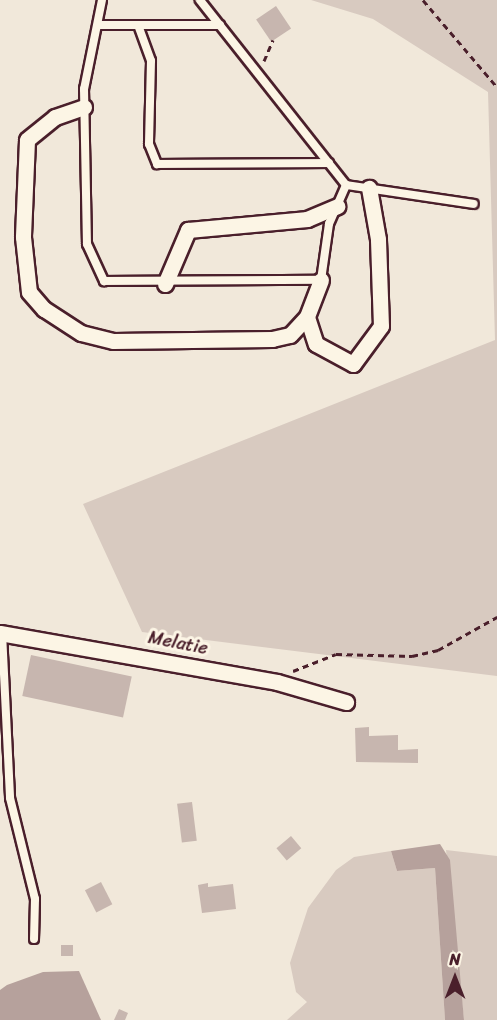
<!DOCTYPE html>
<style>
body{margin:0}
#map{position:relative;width:497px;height:1020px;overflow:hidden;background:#f1e8da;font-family:Sriracha,sans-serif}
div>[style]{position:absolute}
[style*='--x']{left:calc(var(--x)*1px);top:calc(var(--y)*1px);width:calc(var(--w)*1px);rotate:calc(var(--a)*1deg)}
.green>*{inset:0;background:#d8cac0}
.water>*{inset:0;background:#b6a19c}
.building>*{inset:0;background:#c7b6af;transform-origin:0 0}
.path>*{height:3px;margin-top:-1.5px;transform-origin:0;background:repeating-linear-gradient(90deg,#4a1f2b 0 6px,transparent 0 10.5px)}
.roads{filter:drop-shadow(2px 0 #4a1f2b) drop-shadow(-2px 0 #4a1f2b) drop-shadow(0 2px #4a1f2b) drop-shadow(0 -2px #4a1f2b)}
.lane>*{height:8px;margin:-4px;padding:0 4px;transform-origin:4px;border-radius:4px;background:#fcf5e5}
.street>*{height:15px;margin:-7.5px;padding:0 7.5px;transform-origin:7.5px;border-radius:7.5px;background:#fcf5e5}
span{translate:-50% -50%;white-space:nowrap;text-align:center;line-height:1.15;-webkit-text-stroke:6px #fcf5e5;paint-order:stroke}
.street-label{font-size:18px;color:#4a1f2b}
.north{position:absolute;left:425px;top:948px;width:60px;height:60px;-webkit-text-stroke:4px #fcf5e5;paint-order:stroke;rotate:0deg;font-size:16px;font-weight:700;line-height:24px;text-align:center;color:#4a1f2b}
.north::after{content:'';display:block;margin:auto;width:21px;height:27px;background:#4a1f2b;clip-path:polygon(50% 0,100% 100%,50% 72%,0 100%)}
</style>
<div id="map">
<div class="green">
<div style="clip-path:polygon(311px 0,497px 0,497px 676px,142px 632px,83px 504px,495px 340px,488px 92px,373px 19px)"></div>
<div style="clip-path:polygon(446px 850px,497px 856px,497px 1020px,464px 1020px)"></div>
<div style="clip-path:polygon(391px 851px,397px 871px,435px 868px,445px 1020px,287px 1020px,307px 1002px,296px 992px,290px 963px,308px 908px,336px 870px,354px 857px)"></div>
</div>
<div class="water">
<div style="clip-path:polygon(440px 844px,450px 860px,464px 1020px,445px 1020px,435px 868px,397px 871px,391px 851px)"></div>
<div style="clip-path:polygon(79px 971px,101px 1020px,0 1020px,0 990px,7px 985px,43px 972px)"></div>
</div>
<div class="building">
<div style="left:276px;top:6px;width:27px;height:24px;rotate:56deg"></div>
<div style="left:31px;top:655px;width:103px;height:42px;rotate:12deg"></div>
<div style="clip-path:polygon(369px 727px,369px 736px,398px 735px,398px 750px,418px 749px,418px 763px,356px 762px,355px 728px)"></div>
<div style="left:192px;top:802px;width:39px;height:15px;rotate:83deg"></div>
<div style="left:291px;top:836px;width:16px;height:19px;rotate:50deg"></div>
<div style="left:101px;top:882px;width:25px;height:18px;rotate:63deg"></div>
<div style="clip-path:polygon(208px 883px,208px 887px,233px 884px,236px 909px,202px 913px,198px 885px)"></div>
<div style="left:61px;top:945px;width:12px;height:11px"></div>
<div style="clip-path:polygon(119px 1009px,128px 1013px,125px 1020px,114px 1020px)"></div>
</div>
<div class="path">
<div style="--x:423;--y:0;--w:114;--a:49.6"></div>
<div style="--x:264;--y:61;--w:23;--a:-67"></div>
<div style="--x:293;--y:671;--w:46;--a:-21.6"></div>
<div style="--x:336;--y:654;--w:76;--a:1.5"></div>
<div style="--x:412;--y:656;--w:27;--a:-13"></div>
<div style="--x:438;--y:650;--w:68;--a:-29.2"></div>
</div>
<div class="roads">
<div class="lane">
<div style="--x:102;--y:0;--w:91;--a:101.4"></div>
<div style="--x:84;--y:89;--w:155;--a:88.9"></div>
<div style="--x:87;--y:244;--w:41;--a:65.3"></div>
<div style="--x:104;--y:281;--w:217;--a:-0.3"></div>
<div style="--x:321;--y:280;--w:57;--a:-81.9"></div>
<div style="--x:329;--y:224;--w:43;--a:-66.4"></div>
<div style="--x:346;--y:185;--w:236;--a:-128.3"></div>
<div style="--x:100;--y:25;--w:120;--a:0"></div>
<div style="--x:138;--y:25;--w:38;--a:70"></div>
<div style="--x:151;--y:61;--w:83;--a:91.4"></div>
<div style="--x:149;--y:144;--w:22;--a:68"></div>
<div style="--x:157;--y:164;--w:172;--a:-0.3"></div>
<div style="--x:346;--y:185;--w:129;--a:8.4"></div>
<div style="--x:2;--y:633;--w:165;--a:87.2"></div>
<div style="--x:10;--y:798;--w:104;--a:76.1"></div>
<div style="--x:35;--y:899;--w:40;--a:91.4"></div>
</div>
<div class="street">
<div style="--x:84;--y:107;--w:31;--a:161"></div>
<div style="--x:55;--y:117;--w:36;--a:141"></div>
<div style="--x:27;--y:140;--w:97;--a:92.4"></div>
<div style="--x:23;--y:237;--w:55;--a:83.8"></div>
<div style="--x:29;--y:292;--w:23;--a:49"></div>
<div style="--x:44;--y:309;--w:44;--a:33"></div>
<div style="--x:81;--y:333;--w:33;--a:14"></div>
<div style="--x:113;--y:341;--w:159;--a:-0.7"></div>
<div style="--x:272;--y:339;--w:18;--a:-13"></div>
<div style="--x:290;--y:335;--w:25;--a:-47"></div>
<div style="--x:321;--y:280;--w:40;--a:111"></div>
<div style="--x:307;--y:317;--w:28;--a:72"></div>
<div style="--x:316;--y:344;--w:42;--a:28.4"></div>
<div style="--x:353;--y:364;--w:47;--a:-53.6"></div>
<div style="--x:381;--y:326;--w:87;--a:-92"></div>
<div style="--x:378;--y:239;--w:52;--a:-100"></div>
<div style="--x:165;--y:284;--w:59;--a:-66.9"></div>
<div style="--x:188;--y:230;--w:120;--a:-5.3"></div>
<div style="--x:307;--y:219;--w:33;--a:-23"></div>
<div style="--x:0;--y:633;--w:281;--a:10"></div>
<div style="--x:277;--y:682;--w:72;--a:16.2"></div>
</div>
</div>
<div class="street-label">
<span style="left:178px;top:643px;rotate:11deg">Melatie</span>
</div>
<div class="north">N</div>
</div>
